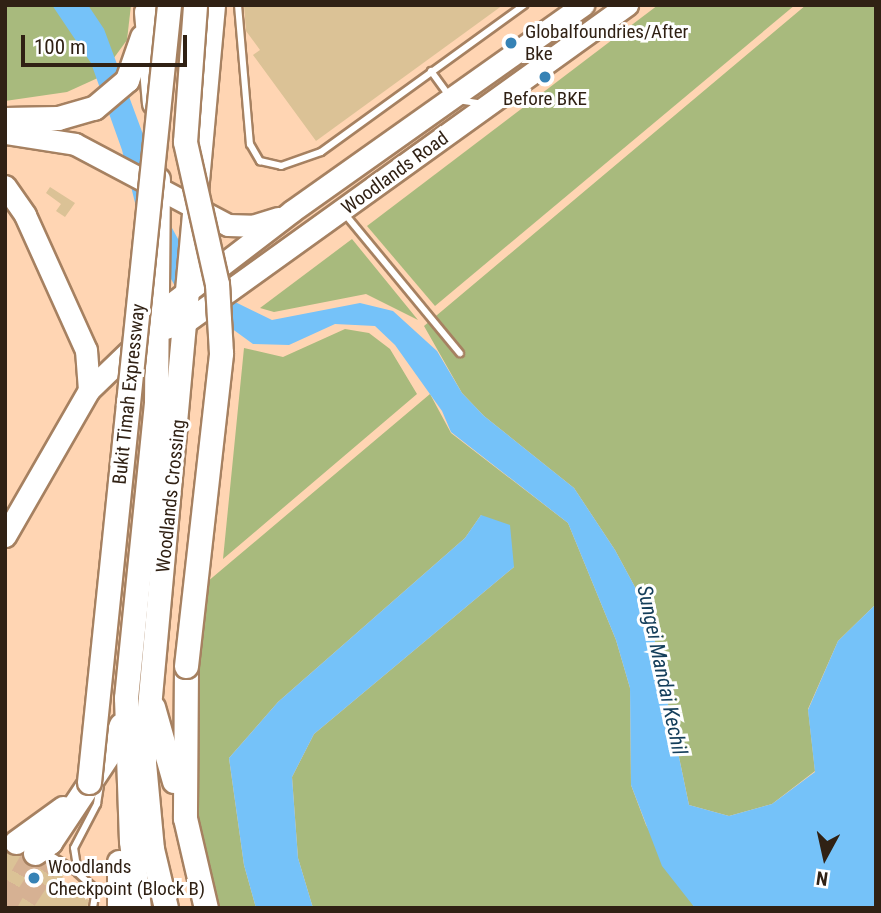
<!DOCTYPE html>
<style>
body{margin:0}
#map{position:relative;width:881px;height:913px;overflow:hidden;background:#ffd5b3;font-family:"Roboto Condensed",sans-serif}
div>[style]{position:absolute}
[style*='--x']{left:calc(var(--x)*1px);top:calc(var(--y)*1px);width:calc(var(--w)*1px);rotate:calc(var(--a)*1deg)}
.green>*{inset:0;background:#a8ba7d}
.water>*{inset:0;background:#75c2f9}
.building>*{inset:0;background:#dbc296}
.highway-tunnel>*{height:23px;margin-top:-11.5px;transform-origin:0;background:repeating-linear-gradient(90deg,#d6b193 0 23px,transparent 0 34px)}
.roads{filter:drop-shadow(2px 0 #a68161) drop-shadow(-2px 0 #a68161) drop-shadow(0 2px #a68161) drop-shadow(0 -2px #a68161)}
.lane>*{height:6px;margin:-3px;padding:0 3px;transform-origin:3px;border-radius:3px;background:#fff}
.primary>*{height:21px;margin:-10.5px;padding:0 10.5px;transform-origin:10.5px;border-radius:10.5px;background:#fff}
.highway>*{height:23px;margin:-11.5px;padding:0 11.5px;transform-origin:11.5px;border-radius:11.5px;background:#fff}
.bridges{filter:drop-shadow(2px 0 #a68161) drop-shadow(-2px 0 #a68161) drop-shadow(0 2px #a68161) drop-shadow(0 -2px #a68161)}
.highway-bridge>*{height:23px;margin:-11.5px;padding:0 11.5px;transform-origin:11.5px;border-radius:11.5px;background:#fff}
.dots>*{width:19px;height:19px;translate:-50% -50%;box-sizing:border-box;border:4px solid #fff;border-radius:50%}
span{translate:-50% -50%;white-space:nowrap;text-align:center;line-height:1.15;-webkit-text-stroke:6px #fff;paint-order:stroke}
.poi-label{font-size:19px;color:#302114}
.left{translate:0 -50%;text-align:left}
.street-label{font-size:19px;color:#302114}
.water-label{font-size:21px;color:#143e5a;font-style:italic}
.frame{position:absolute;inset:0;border:7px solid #302114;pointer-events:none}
.north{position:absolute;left:790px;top:822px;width:70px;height:70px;-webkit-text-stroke:5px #fff;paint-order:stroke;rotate:188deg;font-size:19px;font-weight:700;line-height:28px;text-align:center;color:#302114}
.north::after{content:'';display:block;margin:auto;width:24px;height:32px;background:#302114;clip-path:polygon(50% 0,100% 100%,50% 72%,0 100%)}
.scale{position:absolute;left:21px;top:35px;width:166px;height:32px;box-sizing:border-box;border:4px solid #302114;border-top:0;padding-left:9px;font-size:21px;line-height:24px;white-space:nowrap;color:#302114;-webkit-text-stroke:5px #fff;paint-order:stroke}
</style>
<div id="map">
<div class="green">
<div style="clip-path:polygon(5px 5px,131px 5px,127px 40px,100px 77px,67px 92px,5px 101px)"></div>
<div style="clip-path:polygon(658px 5px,795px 5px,435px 306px,367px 226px)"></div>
<div style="clip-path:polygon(806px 5px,876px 5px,876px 604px,838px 641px,808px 709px,815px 771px,772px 804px,729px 816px,689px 805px,649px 613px,615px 550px,574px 488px,484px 416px,462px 393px,424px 326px)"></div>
<div style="clip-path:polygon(352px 239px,418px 320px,366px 294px,274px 312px,260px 308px)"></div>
<div style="clip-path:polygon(345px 329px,369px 333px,390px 349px,417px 394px,223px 559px,244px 348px,283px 357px)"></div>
<div style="clip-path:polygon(430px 394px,451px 433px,568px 523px,616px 640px,630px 688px,631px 785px,646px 825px,695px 908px,313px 908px,298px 858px,292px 777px,314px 734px,514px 567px,481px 515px,465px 538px,278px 702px,229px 758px,244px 865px,256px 908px,209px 908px,195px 843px,192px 723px,207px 582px)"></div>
</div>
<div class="water">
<div style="clip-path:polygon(52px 5px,88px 5px,104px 29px,144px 137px,166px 217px,195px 270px,231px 300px,272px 320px,360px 303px,393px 311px,437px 351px,462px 393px,484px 416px,574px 488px,615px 550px,649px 613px,689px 805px,729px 816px,772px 804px,815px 772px,808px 710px,838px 641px,876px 604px,876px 908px,695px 908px,662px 866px,631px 785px,630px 688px,616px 640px,568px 523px,451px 432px,442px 411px,395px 345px,375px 326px,335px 324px,289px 345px,253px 344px,176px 288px,140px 223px,122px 150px,91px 63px)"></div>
<div style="clip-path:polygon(481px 515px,510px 525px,514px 567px,314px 734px,292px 777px,298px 858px,313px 908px,256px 908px,244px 865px,229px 758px,278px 702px,465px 538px)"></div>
</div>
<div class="building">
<div style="clip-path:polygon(244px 5px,503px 5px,316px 141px,253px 55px,260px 50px,246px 31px)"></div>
<div style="clip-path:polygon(50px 187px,75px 203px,65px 217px,56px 211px,61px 204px,46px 193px)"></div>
<div style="clip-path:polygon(7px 852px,21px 855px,30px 866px,48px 861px,65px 872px,59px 885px,89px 900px,87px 908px,5px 908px)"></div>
</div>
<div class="highway-tunnel">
<div style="--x:25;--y:899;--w:45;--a:-56.7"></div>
<div style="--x:5;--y:905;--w:60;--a:-60"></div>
</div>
<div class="roads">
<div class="lane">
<div style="--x:238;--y:5;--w:140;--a:85.1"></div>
<div style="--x:250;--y:144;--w:20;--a:60"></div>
<div style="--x:260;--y:161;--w:22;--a:13"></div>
<div style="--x:281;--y:166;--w:42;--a:-19.3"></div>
<div style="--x:321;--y:152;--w:251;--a:-35.9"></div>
<div style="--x:431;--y:71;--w:31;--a:54"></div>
<div style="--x:458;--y:100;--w:24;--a:9"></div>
<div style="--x:344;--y:213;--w:182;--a:50.4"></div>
<div style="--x:45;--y:852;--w:39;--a:32"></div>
<div style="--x:93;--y:908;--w:18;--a:-81"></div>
<div style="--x:96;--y:890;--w:25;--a:-137"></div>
<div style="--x:78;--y:873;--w:25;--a:-99"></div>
<div style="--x:74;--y:848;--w:50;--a:-62.4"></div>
<div style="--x:97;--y:804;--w:19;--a:-81"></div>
</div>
<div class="primary">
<div style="--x:5;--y:133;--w:71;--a:8.9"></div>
<div style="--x:75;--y:144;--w:173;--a:27.9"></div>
<div style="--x:228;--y:225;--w:24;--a:2"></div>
<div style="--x:252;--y:226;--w:27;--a:-17"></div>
<div style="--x:5;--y:186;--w:35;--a:55"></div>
<div style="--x:25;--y:215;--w:148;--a:65.7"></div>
<div style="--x:86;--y:350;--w:40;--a:85.7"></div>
<div style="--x:158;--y:314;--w:169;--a:-37.5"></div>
<div style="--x:292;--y:211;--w:357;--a:-35.3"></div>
<div style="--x:5;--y:536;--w:168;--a:-60.1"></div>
<div style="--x:89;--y:390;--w:81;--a:-44"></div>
<div style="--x:147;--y:334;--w:42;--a:-18"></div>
<div style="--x:187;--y:321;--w:542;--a:-35.69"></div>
</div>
<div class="highway">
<div style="--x:146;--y:12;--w:91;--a:85"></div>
<div style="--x:5;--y:119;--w:53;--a:-1.1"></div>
<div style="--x:58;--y:118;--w:37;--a:-16"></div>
<div style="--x:94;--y:108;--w:43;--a:-40.3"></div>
<div style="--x:127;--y:80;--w:46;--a:-70.8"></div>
<div style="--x:186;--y:666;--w:152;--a:90.4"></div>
<div style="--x:185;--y:818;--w:92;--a:76.9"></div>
<div style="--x:153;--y:707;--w:77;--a:74.2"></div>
<div style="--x:16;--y:842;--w:58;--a:-35.9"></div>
<div style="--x:35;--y:853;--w:19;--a:-36"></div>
<div style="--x:50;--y:842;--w:108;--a:-56.3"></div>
<div style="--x:110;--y:752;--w:29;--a:-68"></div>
<div style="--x:119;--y:862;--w:46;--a:90"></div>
<div style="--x:139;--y:908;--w:67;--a:-96.8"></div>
<div style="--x:131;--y:841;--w:143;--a:-92"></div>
<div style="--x:126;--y:698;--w:297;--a:-84.2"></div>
<div style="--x:156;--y:403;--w:224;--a:-89.5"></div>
<div style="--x:166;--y:908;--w:61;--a:-103.3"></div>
<div style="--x:152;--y:849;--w:87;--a:-95.3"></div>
<div style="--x:144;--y:762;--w:760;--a:-84.79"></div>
</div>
</div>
<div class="bridges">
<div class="highway-bridge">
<div style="--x:186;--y:666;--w:315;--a:-83.6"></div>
<div style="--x:221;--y:353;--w:69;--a:-93.3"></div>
<div style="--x:217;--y:284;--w:146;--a:-102.7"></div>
<div style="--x:185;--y:142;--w:137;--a:-85.8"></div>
<div style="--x:89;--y:782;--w:781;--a:-84.12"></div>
</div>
</div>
<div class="dots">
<div style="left:511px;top:43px;background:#3682b5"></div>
<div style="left:545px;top:77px;background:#3682b5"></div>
<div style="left:34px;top:878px;background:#3682b5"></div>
</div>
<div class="poi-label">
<span class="left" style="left:525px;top:43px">Globalfoundries/After<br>Bke</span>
<span style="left:545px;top:99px">Before BKE</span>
<span class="left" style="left:48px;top:878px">Woodlands<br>Checkpoint (Block B)</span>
</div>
<div class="street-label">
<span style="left:395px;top:173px;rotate:-36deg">Woodlands Road</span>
<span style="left:129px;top:394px;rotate:-84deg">Bukit Timah Expressway</span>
<span style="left:171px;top:496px;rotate:-84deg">Woodlands Crossing</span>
</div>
<div class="water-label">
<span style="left:662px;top:670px;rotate:78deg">Sungei Mandai Kechil</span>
</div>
<div class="frame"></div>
<div class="north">N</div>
<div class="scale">100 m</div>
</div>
